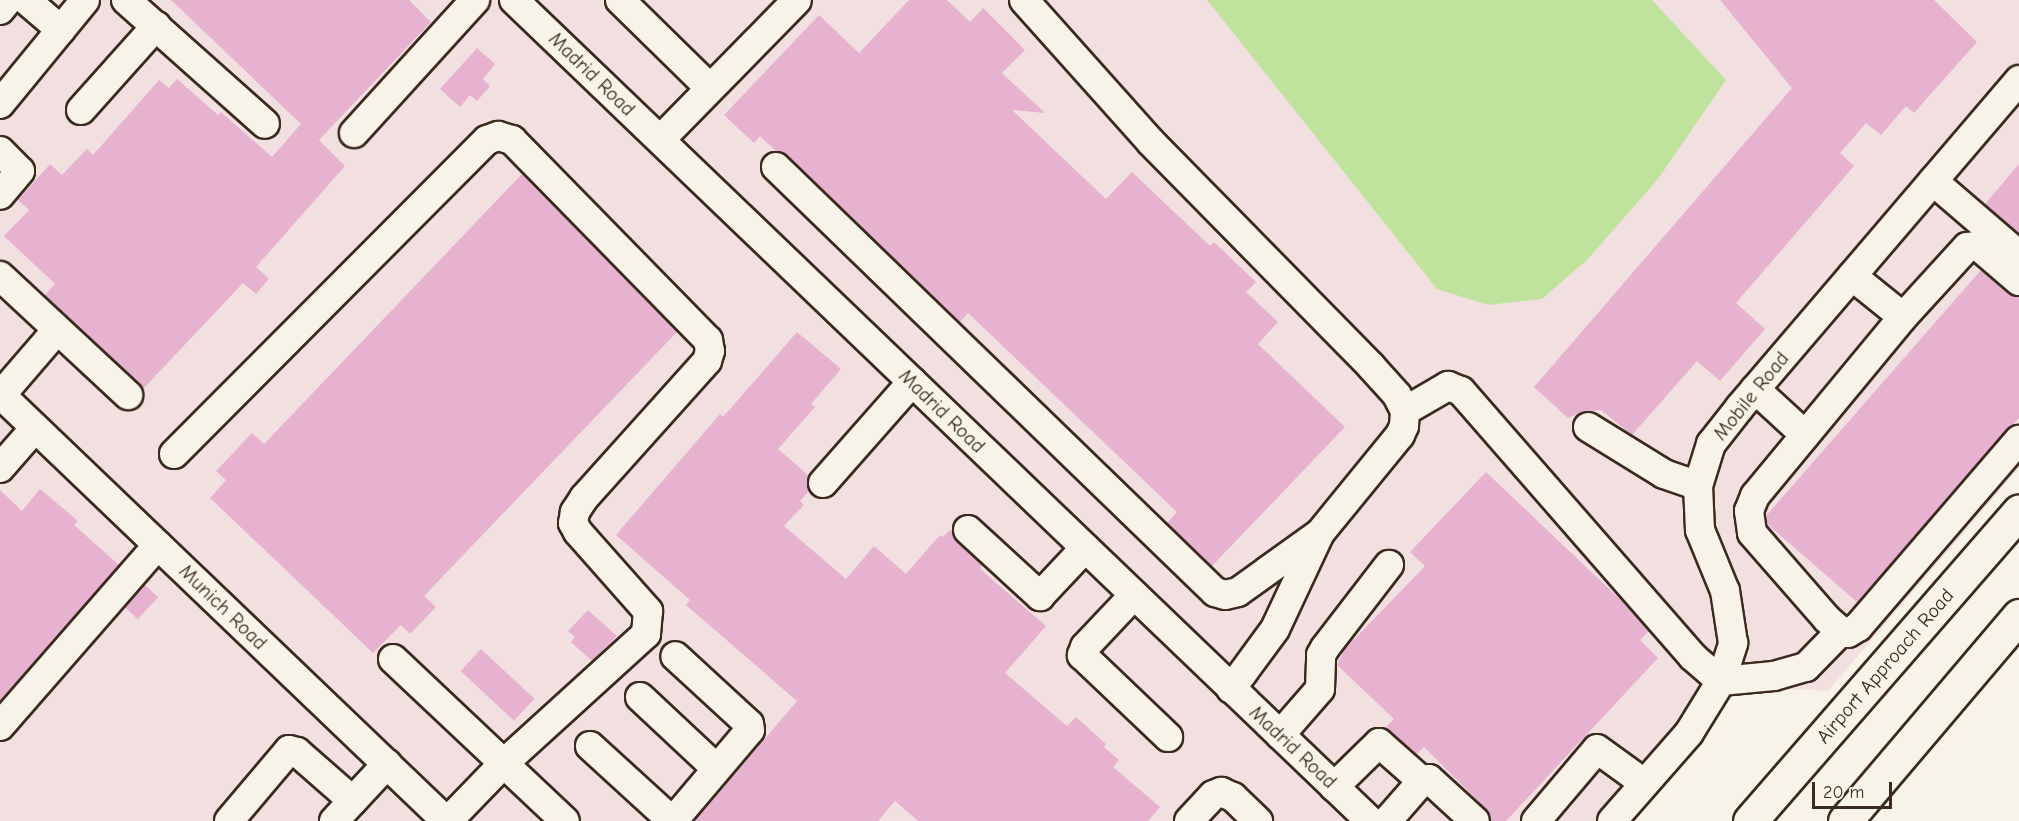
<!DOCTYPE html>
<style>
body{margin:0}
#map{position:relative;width:2019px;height:821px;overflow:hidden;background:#f7f3e8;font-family:"Comic Neue",sans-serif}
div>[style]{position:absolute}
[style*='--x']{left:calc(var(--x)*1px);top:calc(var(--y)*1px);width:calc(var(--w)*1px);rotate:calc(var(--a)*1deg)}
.built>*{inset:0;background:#f2e0e0}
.green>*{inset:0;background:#bfe39d}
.building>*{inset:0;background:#e6b2cf;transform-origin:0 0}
.roads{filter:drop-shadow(2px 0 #3b2a1e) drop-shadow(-2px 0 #3b2a1e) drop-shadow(0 2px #3b2a1e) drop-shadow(0 -2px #3b2a1e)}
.minor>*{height:28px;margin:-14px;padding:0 14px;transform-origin:14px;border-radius:14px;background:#f7f3e8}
.major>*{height:33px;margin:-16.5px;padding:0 16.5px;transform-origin:16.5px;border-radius:16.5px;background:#f7f3e8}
span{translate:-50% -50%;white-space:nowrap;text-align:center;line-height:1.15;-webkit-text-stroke:5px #f7f3e8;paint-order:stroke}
.street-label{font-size:20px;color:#3b2a1e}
.scale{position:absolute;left:1812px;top:782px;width:80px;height:27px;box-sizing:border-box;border:3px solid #3b2a1e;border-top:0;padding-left:8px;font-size:18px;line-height:21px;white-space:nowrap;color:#3b2a1e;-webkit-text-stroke:4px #f7f3e8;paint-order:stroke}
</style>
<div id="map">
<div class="built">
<div style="clip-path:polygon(0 0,2019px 0,2019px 468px,1828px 691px,1721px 685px,1608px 821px,0 821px)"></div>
</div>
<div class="green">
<div style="clip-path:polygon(1207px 0,1652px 0,1726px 80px,1658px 179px,1587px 260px,1542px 299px,1488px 305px,1437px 289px)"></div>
</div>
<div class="building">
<div style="clip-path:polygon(171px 0,409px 0,431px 22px,319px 140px,345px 166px,256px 267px,269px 279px,256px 294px,243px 283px,143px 389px,45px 295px,55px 284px,4px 236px,29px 210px,18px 200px,50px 164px,62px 175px,87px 149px,93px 155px,159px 80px,169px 88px,177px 79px,218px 115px,221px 112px,272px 157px,301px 124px)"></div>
<div style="clip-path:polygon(909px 0,947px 0,970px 22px,983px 8px,1025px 50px,1002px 73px,1045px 113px,1012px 110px,1106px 199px,1132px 172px,1210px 246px,1214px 242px,1256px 282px,1246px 292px,1278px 322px,1258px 344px,1345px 427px,1212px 566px,1167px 523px,1177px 512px,968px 313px,960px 322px,787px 155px,776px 151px,760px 136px,754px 143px,724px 115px,819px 15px,859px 53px)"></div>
<div style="clip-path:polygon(1720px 0,1934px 0,1977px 42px,1914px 113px,1906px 106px,1881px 135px,1866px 123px,1840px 153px,1854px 166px,1736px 303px,1765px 329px,1720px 381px,1697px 361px,1632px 435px,1601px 410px,1581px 412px,1568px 418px,1534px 387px,1792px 88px)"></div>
<div style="clip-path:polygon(477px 48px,495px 64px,483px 79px,490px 86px,477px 101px,470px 95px,460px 107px,440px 89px)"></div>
<div style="clip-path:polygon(2019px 164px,2019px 233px,1985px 204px)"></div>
<div style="clip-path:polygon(522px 174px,677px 332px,424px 596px,436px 607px,410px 634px,401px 625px,373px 653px,210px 498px,226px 480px,216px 471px,252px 433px,264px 444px)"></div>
<div style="clip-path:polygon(1981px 270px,2008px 294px,2019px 297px,2019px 418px,1857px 602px,1767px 524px,1766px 516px)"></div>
<div style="clip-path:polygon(797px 332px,841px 369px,811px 404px,815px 407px,778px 449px,809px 476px,809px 491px,800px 501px,804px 505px,784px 526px,846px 579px,874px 546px,906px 574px,940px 535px,943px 537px,951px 529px,957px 542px,982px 565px,980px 569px,1046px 626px,1005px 673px,1067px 726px,1076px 717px,1106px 744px,1104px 747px,1119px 760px,1113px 767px,1160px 807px,1148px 821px,918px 821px,895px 801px,878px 821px,695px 821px,797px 701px,686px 605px,690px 600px,616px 535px,720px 414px,723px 417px)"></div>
<div style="clip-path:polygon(1486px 472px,1625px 604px,1649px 631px,1640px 640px,1658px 658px,1506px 821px,1491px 821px,1486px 809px,1424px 747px,1417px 754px,1385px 728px,1394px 719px,1337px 665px,1344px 650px,1425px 566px,1410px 552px)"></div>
<div style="clip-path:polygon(40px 489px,78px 521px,74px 525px,119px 565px,0 701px,0 490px,22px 511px)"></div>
<div style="left:145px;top:585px;width:18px;height:30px;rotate:43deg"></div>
<div style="clip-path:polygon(588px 610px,617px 636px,592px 661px,571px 642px,575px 637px,568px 631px)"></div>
<div style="left:481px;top:649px;width:73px;height:30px;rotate:43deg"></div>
</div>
<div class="roads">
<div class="minor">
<div style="--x:26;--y:0;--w:46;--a:40.6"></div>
<div style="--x:126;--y:0;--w:186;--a:41.7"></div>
<div style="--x:514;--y:0;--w:1186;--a:43.8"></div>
<div style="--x:620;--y:0;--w:126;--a:44.4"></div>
<div style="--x:0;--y:10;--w:13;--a:-51"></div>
<div style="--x:0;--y:104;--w:134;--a:-50.7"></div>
<div style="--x:81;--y:110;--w:113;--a:-48.2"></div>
<div style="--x:354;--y:133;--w:180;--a:-47.7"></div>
<div style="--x:661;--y:139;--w:194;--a:-45.6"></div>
<div style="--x:0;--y:151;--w:28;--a:45"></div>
<div style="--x:20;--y:171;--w:31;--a:130"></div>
<div style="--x:776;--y:167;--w:611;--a:44.07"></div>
<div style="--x:1215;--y:592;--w:10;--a:17"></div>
<div style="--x:1225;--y:595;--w:13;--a:-13"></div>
<div style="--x:1238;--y:592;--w:101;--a:-35.7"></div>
<div style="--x:1320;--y:533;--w:127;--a:-50.8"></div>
<div style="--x:1400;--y:435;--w:10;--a:-66"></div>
<div style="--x:1404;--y:426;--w:15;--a:-86"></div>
<div style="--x:1405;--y:411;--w:18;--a:-117"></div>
<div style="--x:1397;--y:395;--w:39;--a:-132"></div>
<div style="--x:1371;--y:366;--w:315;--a:-134.5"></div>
<div style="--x:1150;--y:141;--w:189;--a:-131.8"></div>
<div style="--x:1933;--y:181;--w:113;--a:40.7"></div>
<div style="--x:0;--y:276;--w:175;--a:42.9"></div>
<div style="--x:1852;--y:276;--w:65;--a:38.8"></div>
<div style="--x:2019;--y:281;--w:54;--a:-139.5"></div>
<div style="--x:1978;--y:246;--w:11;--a:175"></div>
<div style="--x:1967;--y:247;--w:95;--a:132.4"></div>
<div style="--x:1903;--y:317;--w:232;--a:129.6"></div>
<div style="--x:1755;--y:496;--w:16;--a:112"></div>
<div style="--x:1749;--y:511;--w:22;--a:82"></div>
<div style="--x:1752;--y:533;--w:114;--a:48.9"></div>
<div style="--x:1827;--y:619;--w:18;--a:41"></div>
<div style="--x:1841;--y:631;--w:7;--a:16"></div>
<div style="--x:1848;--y:633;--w:12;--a:-31"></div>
<div style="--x:1858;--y:627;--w:247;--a:-49.3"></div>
<div style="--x:1755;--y:389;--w:68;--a:42.6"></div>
<div style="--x:0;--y:394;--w:617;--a:43.75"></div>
<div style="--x:1;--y:395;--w:86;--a:-49.3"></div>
<div style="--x:1405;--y:411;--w:50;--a:-30.2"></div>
<div style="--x:1448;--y:386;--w:14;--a:21"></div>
<div style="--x:1461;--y:391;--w:353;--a:48.9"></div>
<div style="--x:1693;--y:657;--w:37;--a:41"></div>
<div style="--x:1721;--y:681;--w:53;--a:-5.4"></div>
<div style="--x:1774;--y:676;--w:33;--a:-16"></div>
<div style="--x:1806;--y:667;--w:50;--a:-45.8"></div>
<div style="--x:1588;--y:427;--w:89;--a:31.7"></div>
<div style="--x:1664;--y:474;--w:36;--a:19"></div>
<div style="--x:174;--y:454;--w:443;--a:-45.1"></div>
<div style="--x:487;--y:140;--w:12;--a:-20"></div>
<div style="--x:498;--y:136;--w:15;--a:16"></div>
<div style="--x:512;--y:140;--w:280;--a:45.6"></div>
<div style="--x:708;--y:340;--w:11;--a:80"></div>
<div style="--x:710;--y:351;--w:10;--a:107"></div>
<div style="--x:707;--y:361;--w:184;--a:131.9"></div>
<div style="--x:584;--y:498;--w:17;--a:123"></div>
<div style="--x:575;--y:512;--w:11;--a:100"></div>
<div style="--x:573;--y:523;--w:10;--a:61"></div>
<div style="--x:578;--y:532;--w:106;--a:48.5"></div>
<div style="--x:648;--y:611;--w:23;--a:95"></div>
<div style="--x:646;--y:634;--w:192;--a:137.7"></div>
<div style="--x:504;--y:763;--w:81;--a:134"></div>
<div style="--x:0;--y:468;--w:53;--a:-48.8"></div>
<div style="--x:823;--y:483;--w:135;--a:-48.6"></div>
<div style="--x:968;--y:530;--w:98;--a:42.5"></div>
<div style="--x:1040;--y:596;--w:66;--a:-46.8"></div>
<div style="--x:1134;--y:595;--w:71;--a:133.3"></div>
<div style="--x:1085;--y:647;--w:9;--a:111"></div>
<div style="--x:1082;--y:655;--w:119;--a:43.6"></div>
<div style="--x:393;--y:659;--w:236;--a:43.3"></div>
<div style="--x:1231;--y:689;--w:74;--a:-53.7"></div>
<div style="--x:1275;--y:629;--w:104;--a:-64.9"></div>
<div style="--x:640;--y:697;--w:105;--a:43.1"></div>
<div style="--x:0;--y:726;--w:240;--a:-48.9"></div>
<div style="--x:1280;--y:735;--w:61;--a:-49"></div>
<div style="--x:1320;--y:689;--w:34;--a:-88"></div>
<div style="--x:1321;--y:655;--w:8;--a:-60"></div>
<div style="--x:1325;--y:648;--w:105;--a:-52.4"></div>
<div style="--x:590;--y:746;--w:111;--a:42.4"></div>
<div style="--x:1334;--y:787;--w:63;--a:-44.4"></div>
<div style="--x:1379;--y:743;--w:57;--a:41.5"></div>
<div style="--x:229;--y:821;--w:93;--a:-49.8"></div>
<div style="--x:289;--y:750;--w:8;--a:14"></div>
<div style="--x:297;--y:752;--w:74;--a:41.2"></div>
<div style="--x:334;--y:821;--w:78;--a:-47.1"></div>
<div style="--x:673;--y:821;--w:119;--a:-49.8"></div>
<div style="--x:750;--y:730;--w:6;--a:-99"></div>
<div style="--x:749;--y:724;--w:100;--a:-137.4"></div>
<div style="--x:1189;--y:821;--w:35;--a:-47"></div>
<div style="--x:1213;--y:795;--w:9;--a:-21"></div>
<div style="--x:1221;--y:792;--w:13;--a:23"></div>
<div style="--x:1233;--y:797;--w:35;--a:44"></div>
<div style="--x:1387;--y:821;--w:53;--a:-48.8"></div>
<div style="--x:1422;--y:781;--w:7;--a:-16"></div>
<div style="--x:1429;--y:779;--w:62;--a:42.4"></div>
<div style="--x:1536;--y:821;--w:94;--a:-49.7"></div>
<div style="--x:1597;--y:749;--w:58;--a:35.9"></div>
<div style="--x:1612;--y:821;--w:117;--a:-48.8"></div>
<div style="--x:1689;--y:733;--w:61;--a:-58.4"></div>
<div style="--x:1721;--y:681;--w:40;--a:-72"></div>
<div style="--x:1733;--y:643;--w:53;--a:-98.7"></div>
<div style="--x:1725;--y:591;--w:66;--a:-112.3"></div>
<div style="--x:1700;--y:530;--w:44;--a:-92.6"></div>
<div style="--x:1698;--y:486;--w:44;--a:-72.8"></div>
<div style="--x:1711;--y:444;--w:47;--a:-51.9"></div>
<div style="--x:1740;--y:407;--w:430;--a:-49.5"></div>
</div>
<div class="major">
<div style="--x:1750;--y:821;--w:410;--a:-49"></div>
<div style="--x:1845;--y:821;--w:269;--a:-49.7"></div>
</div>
</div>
<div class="street-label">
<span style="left:592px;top:74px;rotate:44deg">Madrid Road</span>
<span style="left:1751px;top:396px;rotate:-51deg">Mobile Road</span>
<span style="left:942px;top:411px;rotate:44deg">Madrid Road</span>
<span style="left:223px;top:607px;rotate:44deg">Munich Road</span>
<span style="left:1885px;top:666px;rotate:-49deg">Airport Approach Road</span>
<span style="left:1293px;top:747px;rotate:43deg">Madrid Road</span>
</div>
<div class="scale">20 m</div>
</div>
